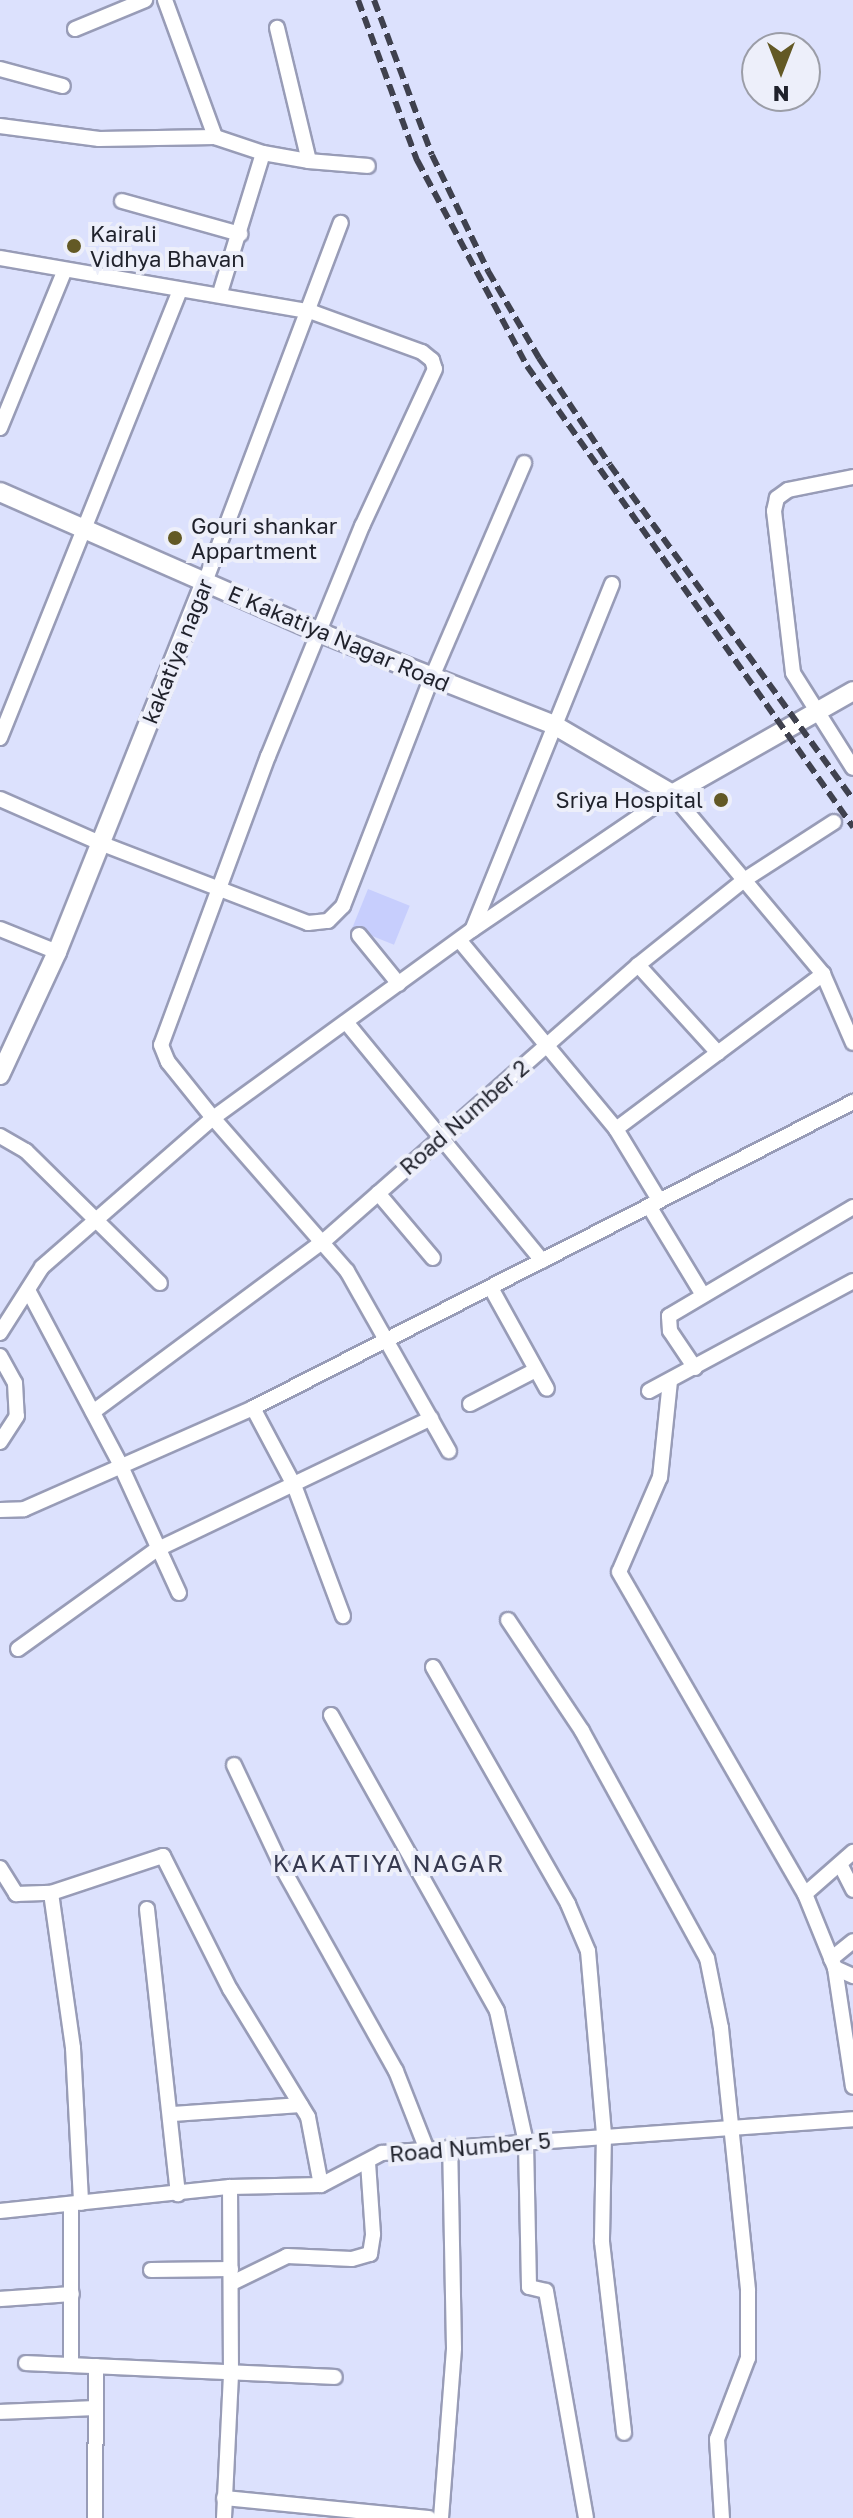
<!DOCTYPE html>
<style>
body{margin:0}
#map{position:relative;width:853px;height:2518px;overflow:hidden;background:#dce1fd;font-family:"Golos Text",sans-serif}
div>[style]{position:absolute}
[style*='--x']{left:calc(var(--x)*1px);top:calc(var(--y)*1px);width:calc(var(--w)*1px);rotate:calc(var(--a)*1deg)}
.green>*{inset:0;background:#c7cefd;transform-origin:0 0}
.roads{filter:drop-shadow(2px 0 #989cb7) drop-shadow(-2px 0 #989cb7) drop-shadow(0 2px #989cb7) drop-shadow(0 -2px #989cb7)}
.minor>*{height:14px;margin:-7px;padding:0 7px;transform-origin:7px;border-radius:7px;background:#fff}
.tertiary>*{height:18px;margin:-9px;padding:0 9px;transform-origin:9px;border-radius:9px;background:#fff}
.rail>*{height:6px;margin-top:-3px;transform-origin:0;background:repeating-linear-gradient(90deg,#3f414e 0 12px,transparent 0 18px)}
.dots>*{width:22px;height:22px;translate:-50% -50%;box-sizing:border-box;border:4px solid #edeffa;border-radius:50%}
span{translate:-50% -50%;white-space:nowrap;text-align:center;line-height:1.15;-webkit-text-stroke:8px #edeffa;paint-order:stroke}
.poi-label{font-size:22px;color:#1f212b}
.left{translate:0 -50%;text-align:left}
.right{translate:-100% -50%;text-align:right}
.street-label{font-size:22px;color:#1f212b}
.neighbourhood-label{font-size:24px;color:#373a50;letter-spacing:2px}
.north{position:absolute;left:741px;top:32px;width:80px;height:80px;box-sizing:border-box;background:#edeffa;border:2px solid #9b9da7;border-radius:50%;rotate:180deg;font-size:22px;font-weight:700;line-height:32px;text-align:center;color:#1f212b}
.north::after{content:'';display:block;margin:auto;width:28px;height:36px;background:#635925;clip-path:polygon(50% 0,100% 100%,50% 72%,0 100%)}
</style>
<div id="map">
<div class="green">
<div style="left:368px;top:889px;width:45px;height:42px;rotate:22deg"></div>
</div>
<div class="roads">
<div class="minor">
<div style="--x:165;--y:0;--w:146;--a:69.9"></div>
<div style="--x:75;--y:29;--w:76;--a:-22.5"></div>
<div style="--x:0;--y:69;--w:65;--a:15.1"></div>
<div style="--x:0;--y:126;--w:100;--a:7.5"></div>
<div style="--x:99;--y:139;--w:116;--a:-1"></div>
<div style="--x:215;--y:137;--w:51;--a:18.4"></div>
<div style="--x:263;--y:153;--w:47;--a:9.9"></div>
<div style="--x:309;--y:161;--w:137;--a:-103.5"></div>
<div style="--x:309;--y:161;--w:59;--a:4.8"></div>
<div style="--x:122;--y:201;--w:123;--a:15.6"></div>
<div style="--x:0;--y:258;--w:317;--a:9.8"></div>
<div style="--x:312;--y:312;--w:117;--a:20"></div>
<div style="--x:422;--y:352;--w:13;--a:39"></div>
<div style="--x:432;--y:360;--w:9;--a:72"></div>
<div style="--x:435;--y:369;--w:173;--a:114.9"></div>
<div style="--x:362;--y:526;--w:248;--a:112.2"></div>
<div style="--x:268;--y:756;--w:308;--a:110.3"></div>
<div style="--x:161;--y:1045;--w:18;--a:68"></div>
<div style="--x:168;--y:1062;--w:72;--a:51.2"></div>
<div style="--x:213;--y:1118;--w:203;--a:48.8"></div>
<div style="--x:347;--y:1271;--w:207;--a:60.5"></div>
<div style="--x:220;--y:293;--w:146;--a:-72.9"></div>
<div style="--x:0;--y:428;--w:169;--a:-67.7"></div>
<div style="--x:853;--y:477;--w:66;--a:168.7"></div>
<div style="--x:788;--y:490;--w:14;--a:144"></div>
<div style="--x:777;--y:498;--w:13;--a:103"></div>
<div style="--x:774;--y:511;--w:163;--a:83.3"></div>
<div style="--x:793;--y:673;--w:112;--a:57.7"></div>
<div style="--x:205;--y:582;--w:384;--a:-69.3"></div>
<div style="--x:0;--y:738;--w:481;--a:-68.1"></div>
<div style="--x:0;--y:799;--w:109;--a:23.7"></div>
<div style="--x:100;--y:843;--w:223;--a:21"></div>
<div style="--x:308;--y:923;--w:20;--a:-6"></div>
<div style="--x:328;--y:921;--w:21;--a:-45"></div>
<div style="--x:343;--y:906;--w:246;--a:-68.8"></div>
<div style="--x:432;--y:677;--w:233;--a:-66.7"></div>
<div style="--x:473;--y:928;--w:371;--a:-68"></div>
<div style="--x:0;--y:929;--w:61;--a:22"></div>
<div style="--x:359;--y:935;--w:63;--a:50.8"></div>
<div style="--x:460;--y:941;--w:244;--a:50.3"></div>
<div style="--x:616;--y:1129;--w:83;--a:58.8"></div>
<div style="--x:638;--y:965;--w:119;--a:47.7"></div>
<div style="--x:346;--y:1022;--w:309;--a:50.6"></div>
<div style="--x:616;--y:1129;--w:259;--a:-36.8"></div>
<div style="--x:0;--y:1136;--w:30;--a:30"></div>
<div style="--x:26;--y:1151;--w:188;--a:44.6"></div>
<div style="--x:378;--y:1193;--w:85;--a:49.8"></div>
<div style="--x:649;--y:1206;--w:104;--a:58.8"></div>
<div style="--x:491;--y:1288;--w:115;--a:61"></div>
<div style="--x:28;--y:1290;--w:195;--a:62.1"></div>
<div style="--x:119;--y:1462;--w:144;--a:65.4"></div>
<div style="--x:0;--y:1333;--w:78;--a:-57.5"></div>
<div style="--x:42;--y:1267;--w:227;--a:-41.1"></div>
<div style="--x:213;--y:1118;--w:320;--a:-36"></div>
<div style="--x:472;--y:930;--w:242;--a:-34.2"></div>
<div style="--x:672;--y:794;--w:235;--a:50"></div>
<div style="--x:823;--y:974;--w:75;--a:66.5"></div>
<div style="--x:0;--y:1356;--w:31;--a:61"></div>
<div style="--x:15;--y:1383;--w:33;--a:87"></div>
<div style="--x:17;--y:1416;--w:31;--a:123"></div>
<div style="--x:695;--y:1368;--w:45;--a:-124"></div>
<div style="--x:670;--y:1331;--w:15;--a:-94"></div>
<div style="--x:669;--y:1316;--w:214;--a:-30.6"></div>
<div style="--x:670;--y:1381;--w:97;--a:95.9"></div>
<div style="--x:660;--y:1477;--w:103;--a:113.3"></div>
<div style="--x:619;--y:1572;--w:372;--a:60"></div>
<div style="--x:805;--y:1894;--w:80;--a:67.9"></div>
<div style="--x:835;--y:1968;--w:120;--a:81.4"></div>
<div style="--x:649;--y:1391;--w:232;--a:-28.3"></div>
<div style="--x:470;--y:1404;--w:74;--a:-27.3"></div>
<div style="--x:253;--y:1408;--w:87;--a:62"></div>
<div style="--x:294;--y:1485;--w:140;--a:69.5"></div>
<div style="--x:93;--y:1412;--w:289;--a:-36.6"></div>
<div style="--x:325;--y:1240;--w:417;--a:-41.3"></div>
<div style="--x:638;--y:965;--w:136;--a:-38.7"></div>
<div style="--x:744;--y:880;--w:107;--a:-32.8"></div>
<div style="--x:0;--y:1510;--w:24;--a:-2"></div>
<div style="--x:24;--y:1509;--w:250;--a:-23.8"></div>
<div style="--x:253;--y:1408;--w:674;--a:-27.02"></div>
<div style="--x:508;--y:1620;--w:133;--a:56.3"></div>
<div style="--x:582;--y:1731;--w:259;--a:61.2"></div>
<div style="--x:707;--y:1958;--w:71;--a:78.7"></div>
<div style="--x:721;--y:2028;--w:264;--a:84.1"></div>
<div style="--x:748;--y:2291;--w:67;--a:90"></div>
<div style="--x:748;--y:2358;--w:87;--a:110.9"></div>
<div style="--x:717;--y:2439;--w:79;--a:86.4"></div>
<div style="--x:18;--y:1649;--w:170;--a:-35.7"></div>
<div style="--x:156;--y:1550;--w:305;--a:-25.6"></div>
<div style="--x:433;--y:1667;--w:273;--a:60.3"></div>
<div style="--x:568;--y:1904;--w:51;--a:66.9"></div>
<div style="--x:588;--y:1951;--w:184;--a:85"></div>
<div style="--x:604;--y:2134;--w:108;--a:91.1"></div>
<div style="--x:602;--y:2242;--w:192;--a:83.4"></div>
<div style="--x:331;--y:1715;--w:339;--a:60.7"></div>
<div style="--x:497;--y:2011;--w:135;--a:77.6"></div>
<div style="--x:526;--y:2143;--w:144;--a:88.8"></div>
<div style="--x:529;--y:2287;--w:17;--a:13"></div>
<div style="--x:546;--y:2291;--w:230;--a:80"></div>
<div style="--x:234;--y:1765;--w:115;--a:64.8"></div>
<div style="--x:283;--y:1869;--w:231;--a:60.8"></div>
<div style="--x:396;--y:2071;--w:85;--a:68.6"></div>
<div style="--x:840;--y:1864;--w:29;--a:63"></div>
<div style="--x:0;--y:1868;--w:31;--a:58"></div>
<div style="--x:16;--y:1894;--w:35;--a:-2"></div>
<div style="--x:51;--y:1893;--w:118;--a:-18.3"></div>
<div style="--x:163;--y:1856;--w:149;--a:63.3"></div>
<div style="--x:230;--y:1989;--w:150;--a:58.6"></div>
<div style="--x:308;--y:2117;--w:69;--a:79.2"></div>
<div style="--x:51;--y:1893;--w:157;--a:81.9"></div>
<div style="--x:73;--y:2048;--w:155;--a:87"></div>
<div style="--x:805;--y:1894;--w:64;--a:-41.2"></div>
<div style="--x:147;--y:1909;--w:287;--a:83.8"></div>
<div style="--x:831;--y:1959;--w:28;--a:-39"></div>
<div style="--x:835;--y:1968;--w:20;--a:24"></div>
<div style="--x:173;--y:2114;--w:128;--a:-4"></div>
<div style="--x:71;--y:2205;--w:160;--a:90"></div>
<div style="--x:0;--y:2211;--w:231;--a:-6"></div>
<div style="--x:230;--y:2187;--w:91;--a:-1.3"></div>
<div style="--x:321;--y:2185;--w:69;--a:-27.7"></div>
<div style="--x:382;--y:2153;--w:472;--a:-4.1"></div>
<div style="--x:151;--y:2270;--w:80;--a:-0.7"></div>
<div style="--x:232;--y:2283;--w:61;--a:-26.1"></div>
<div style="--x:287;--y:2256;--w:65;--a:2.6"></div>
<div style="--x:352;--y:2259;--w:19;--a:-16"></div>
<div style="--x:370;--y:2254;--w:20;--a:-81"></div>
<div style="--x:373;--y:2234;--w:72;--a:-94"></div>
<div style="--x:0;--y:2299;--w:72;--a:-4"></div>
<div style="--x:26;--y:2363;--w:309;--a:2.6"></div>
<div style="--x:0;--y:2412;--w:95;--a:-2.4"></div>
<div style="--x:224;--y:2498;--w:206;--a:5.6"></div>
<div style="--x:95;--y:2518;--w:152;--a:-89.6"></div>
<div style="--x:224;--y:2518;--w:143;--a:-87.2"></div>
<div style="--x:231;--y:2375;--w:188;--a:-90.3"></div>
<div style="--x:441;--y:2518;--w:170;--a:-85.6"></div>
<div style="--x:454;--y:2348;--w:201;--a:-91.1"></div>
</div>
<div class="tertiary">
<div style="--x:0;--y:492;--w:351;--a:23.7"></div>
<div style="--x:321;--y:633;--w:251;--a:21.5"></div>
<div style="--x:554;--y:725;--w:137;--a:30.3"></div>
<div style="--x:672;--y:794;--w:208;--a:-29.6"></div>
<div style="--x:0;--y:1075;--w:136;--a:-65.1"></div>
<div style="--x:57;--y:952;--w:399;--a:-68.2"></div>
</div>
</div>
<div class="rail">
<div style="--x:358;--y:0;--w:171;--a:69.8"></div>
<div style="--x:417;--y:160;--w:234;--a:61.9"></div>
<div style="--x:527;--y:366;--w:565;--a:54.73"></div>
<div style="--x:374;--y:0;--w:165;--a:69.5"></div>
<div style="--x:432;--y:155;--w:129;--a:64.2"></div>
<div style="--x:488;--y:271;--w:101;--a:59.6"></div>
<div style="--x:539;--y:358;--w:128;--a:56.4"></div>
<div style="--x:610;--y:465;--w:413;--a:54"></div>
</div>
<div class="dots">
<div style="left:74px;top:246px;background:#635925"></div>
<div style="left:175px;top:538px;background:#635925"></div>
<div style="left:721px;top:800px;background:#635925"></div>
</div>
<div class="poi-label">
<span class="left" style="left:90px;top:246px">Kairali<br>Vidhya Bhavan</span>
<span class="left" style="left:191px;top:538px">Gouri shankar<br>Appartment</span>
<span class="right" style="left:703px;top:800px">Sriya Hospital</span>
</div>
<div class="street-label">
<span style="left:339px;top:638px;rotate:23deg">E Kakatiya Nagar Road</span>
<span style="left:177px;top:651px;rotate:-68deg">kakatiya nagar</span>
<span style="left:464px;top:1117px;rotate:-41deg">Road Number 2</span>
<span style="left:470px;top:2147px;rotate:-5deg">Road Number 5</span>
</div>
<div class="neighbourhood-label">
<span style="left:389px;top:1863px">KAKATIYA NAGAR</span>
</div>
<div class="north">N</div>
</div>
